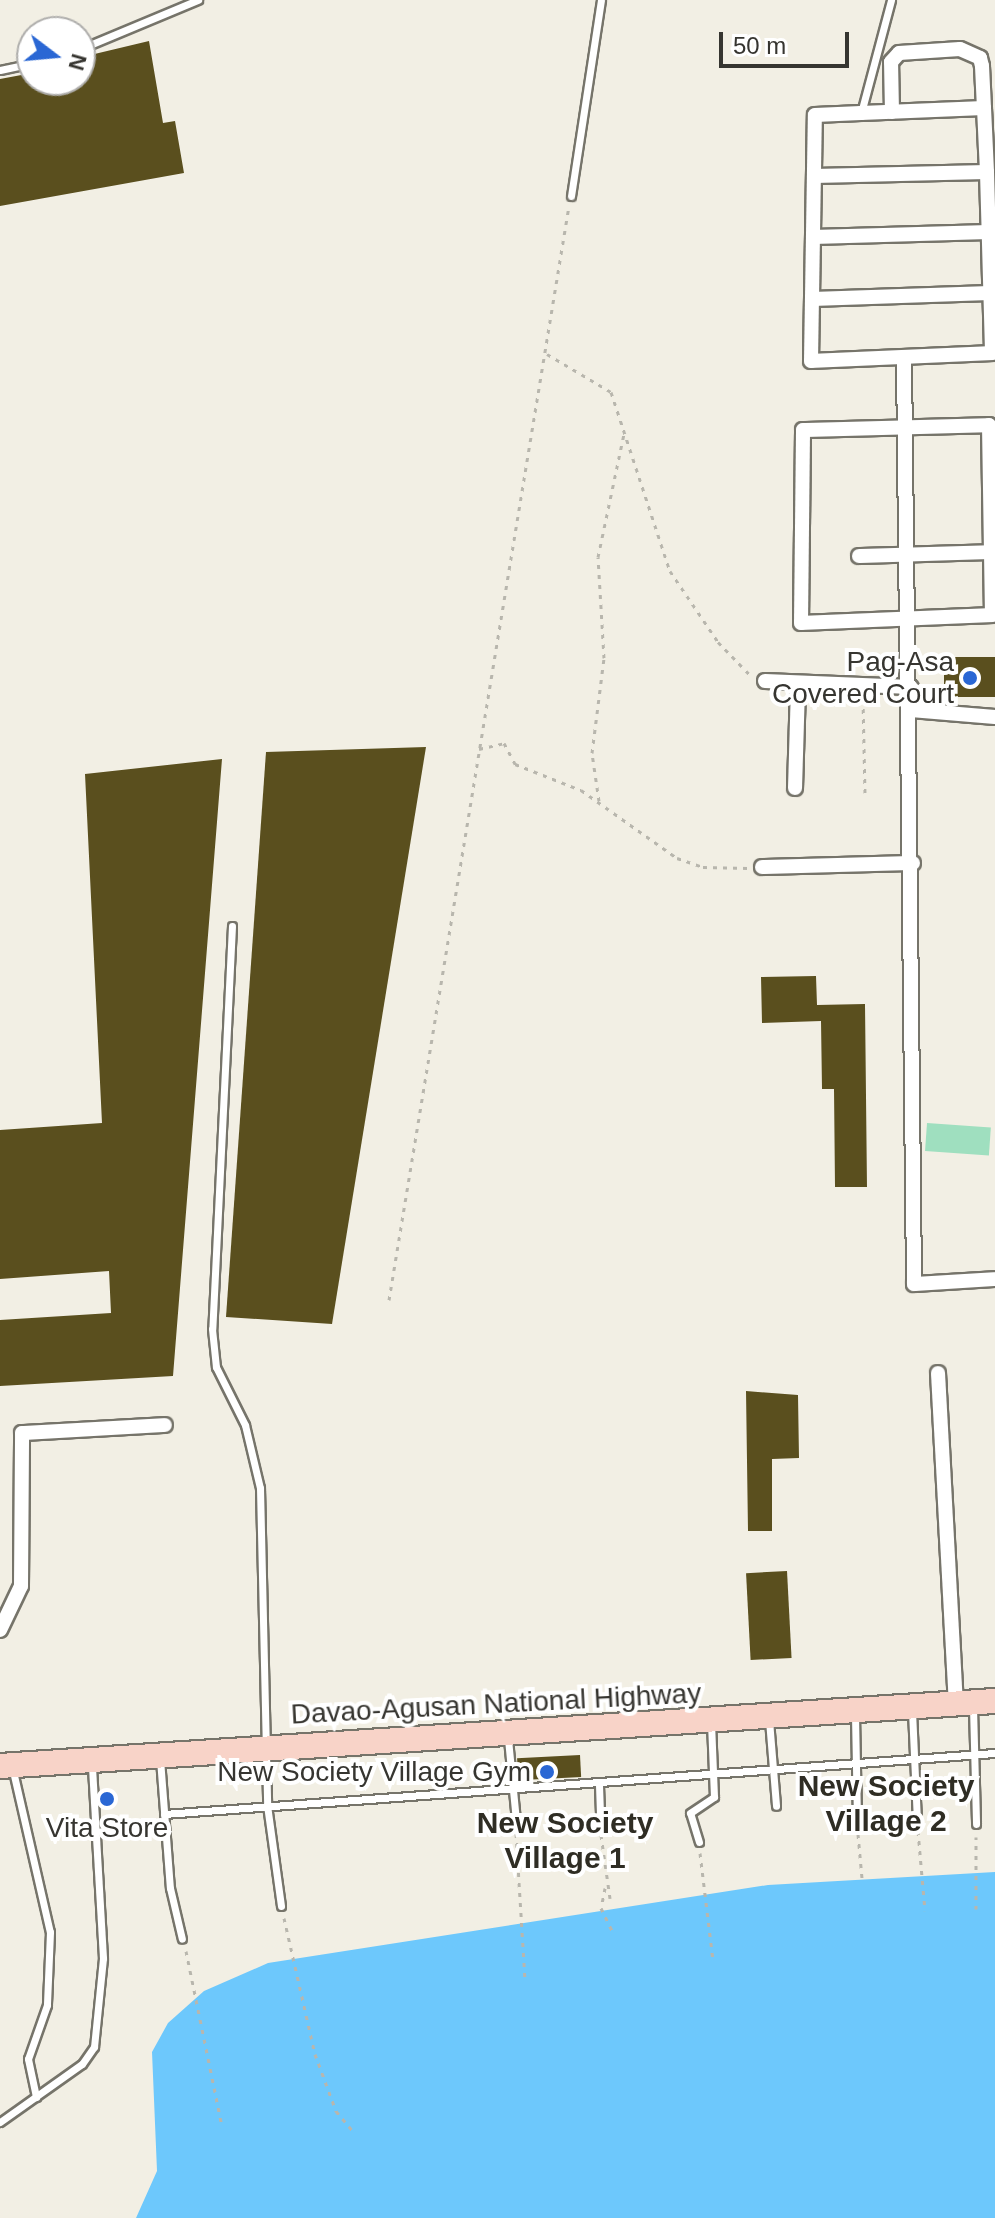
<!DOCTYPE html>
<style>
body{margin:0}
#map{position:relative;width:995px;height:2218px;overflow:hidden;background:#f2efe4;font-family:Arial,sans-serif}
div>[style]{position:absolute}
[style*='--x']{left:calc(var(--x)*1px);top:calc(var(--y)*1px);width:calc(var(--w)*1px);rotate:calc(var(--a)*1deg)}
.green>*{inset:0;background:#9fdfbf;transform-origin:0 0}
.water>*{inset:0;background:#6dc8fc}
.building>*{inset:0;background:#5a4f1e;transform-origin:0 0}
.path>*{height:3px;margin-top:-1.5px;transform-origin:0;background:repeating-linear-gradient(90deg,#b8b6ad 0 4px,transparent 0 10px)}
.roads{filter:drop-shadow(2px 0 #76746a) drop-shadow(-2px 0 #76746a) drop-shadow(0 2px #76746a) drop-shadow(0 -2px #76746a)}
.service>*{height:7px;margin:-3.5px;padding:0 3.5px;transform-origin:3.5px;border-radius:3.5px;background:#fff}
.minor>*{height:14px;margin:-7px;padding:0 7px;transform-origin:7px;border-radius:7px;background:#fff}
.trunk>*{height:24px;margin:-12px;padding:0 12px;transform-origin:12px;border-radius:12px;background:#f8d3c8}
.dots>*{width:22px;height:22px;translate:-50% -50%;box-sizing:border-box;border:4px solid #fff;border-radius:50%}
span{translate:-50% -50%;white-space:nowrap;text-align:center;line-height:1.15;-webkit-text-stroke:8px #fff;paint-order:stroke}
.poi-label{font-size:28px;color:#363530}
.right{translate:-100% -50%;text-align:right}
.street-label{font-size:28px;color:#363530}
.neighbourhood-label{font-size:30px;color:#2f2d24;font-weight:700}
.north{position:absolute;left:16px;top:16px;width:80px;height:80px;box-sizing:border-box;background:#fff;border:2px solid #afaeac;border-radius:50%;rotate:106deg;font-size:22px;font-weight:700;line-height:32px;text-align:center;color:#363530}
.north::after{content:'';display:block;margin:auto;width:28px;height:36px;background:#2a67d4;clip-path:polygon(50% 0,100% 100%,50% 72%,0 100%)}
.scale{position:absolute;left:719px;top:32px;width:130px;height:36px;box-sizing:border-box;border:4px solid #363530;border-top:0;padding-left:10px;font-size:24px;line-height:28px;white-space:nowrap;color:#363530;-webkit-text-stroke:6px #fff;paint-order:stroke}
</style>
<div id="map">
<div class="green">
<div style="left:927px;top:1123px;width:64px;height:28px;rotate:4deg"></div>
</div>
<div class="water">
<div style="clip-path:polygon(995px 1872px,995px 2218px,136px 2218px,157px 2171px,152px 2052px,168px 2023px,204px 1991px,268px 1963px,768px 1885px)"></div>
</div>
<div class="building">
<div style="clip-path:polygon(149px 41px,163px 123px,175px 121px,184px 173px,0 206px,0 79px,32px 73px,32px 80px,80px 80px,82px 57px)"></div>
<div style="left:995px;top:657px;width:40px;height:51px;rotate:90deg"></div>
<div style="clip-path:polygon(426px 747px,332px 1324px,226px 1317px,266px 752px)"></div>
<div style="clip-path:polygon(222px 759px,173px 1376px,0 1386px,0 1320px,111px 1313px,109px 1271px,0 1279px,0 1130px,102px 1123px,85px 774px)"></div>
<div style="clip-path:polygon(816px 976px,817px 1005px,865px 1004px,867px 1187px,835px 1187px,834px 1089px,822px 1089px,821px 1021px,762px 1023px,761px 977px)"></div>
<div style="clip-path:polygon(746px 1391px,798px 1395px,799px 1458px,772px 1459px,772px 1531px,748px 1531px)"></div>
<div style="left:787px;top:1571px;width:87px;height:41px;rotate:87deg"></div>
<div style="left:580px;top:1755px;width:22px;height:63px;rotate:87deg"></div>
</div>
<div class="path">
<div style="--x:547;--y:354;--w:74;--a:30.7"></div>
<div style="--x:611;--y:392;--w:188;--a:71.8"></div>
<div style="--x:670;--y:571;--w:86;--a:55.9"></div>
<div style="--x:718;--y:642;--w:49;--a:45.8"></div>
<div style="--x:863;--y:699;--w:94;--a:88.8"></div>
<div style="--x:479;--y:749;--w:26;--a:-13"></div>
<div style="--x:504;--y:743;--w:24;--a:62"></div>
<div style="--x:515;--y:764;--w:71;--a:21.5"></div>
<div style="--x:581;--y:790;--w:118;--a:35.3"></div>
<div style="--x:677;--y:858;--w:28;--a:19"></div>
<div style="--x:703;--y:867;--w:45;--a:1.3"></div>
<div style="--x:599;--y:801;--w:49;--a:-98.3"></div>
<div style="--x:592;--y:753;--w:96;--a:-82.8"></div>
<div style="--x:604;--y:658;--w:101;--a:-93.4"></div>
<div style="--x:598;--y:557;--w:126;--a:-78.1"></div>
<div style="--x:389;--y:1300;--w:1109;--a:-80.66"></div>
<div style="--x:918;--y:1831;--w:80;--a:85"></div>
<div style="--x:516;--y:1833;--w:148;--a:86.5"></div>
<div style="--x:858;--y:1834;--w:44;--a:84.8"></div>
<div style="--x:601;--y:1835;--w:64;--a:81.9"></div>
<div style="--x:700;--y:1853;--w:108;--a:83.1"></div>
<div style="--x:605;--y:1888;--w:20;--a:101"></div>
<div style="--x:601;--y:1908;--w:28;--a:64"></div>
<div style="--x:976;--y:1909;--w:72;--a:-90"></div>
<div style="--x:284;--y:1918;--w:139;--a:77.2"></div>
<div style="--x:315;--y:2054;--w:61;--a:69.8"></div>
<div style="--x:336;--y:2111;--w:25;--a:50"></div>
<div style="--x:186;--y:1951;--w:180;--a:78.4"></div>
</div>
<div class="roads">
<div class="service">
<div style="--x:80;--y:49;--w:128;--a:-22.6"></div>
<div style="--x:0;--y:70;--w:33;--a:-12"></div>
<div style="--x:861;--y:113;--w:117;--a:-75.1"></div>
<div style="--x:571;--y:196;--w:198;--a:-81.3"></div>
<div style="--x:232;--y:926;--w:403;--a:92.8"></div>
<div style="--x:212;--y:1329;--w:38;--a:84"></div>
<div style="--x:216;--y:1367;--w:65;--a:63.4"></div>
<div style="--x:245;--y:1425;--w:65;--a:76.6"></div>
<div style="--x:260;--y:1488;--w:317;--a:88.7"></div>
<div style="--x:267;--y:1805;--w:102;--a:82.1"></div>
<div style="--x:973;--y:1707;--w:117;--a:88.5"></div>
<div style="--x:912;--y:1711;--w:109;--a:87.4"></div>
<div style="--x:855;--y:1715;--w:109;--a:88.9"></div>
<div style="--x:769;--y:1720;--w:86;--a:85.3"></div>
<div style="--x:508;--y:1739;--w:81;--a:84.4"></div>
<div style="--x:160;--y:1759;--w:129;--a:85.6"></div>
<div style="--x:170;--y:1888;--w:52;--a:76.8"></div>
<div style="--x:13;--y:1771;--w:165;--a:77.1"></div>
<div style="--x:50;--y:1932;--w:73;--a:92.4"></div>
<div style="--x:47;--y:2005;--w:57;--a:109.4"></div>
<div style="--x:28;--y:2059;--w:39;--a:78"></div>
<div style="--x:599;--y:1785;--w:37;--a:88"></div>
<div style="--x:164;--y:1814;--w:833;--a:-4.2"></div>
<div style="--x:699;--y:1842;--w:30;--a:-107"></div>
<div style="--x:690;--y:1813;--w:29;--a:-34"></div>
<div style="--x:714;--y:1797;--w:74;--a:-92.3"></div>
<div style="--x:0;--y:2122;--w:100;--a:-35.3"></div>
<div style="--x:82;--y:2064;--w:21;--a:-55"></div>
<div style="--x:94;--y:2047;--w:89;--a:-84.2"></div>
<div style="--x:103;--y:1958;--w:192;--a:-93.3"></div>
</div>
<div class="minor">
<div style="--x:892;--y:112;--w:50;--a:-91.1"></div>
<div style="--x:891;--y:62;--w:12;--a:-48"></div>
<div style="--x:899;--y:53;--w:61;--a:-3.8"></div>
<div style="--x:960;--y:49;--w:22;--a:24"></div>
<div style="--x:980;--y:58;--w:8;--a:76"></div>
<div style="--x:982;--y:66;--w:42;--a:87.3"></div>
<div style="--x:984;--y:108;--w:64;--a:87.3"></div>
<div style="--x:987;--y:172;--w:181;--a:88.4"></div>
<div style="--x:992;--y:353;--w:181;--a:177.5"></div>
<div style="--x:811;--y:361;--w:246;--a:-89.1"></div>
<div style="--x:815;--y:115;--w:46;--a:-2.5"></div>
<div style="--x:861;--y:113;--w:123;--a:-2.3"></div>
<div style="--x:814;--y:176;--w:173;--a:-1.3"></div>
<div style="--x:813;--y:237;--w:176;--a:-1.6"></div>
<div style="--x:812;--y:299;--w:178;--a:-1.9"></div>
<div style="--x:904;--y:357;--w:927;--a:89.38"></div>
<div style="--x:914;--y:1284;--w:81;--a:-3.5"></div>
<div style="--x:989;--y:425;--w:190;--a:89.1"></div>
<div style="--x:992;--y:615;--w:191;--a:177.6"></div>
<div style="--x:801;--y:623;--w:193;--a:-89.4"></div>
<div style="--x:803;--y:430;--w:186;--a:-1.5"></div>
<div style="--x:859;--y:556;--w:132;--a:-1.7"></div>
<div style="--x:765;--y:681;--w:146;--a:2.4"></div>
<div style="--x:911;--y:710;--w:84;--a:4.8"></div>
<div style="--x:795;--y:788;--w:104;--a:-88.3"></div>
<div style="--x:762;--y:867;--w:151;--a:-1.5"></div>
<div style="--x:938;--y:1373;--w:331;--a:86.9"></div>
<div style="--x:0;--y:1630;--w:49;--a:-64.5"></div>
<div style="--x:21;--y:1586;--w:153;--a:-89.6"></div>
<div style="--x:22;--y:1433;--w:143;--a:-3.2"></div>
</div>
<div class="trunk">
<div style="--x:0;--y:1766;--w:997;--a:-3.74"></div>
</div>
</div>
<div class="dots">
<div style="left:970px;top:678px;background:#2a67d4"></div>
<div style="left:547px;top:1772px;background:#2a67d4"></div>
<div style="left:107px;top:1799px;background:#2a67d4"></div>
</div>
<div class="poi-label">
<span class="right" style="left:954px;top:678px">Pag-Asa<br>Covered Court</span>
<span class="right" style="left:531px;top:1772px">New Society Village Gym</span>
<span style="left:107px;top:1828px">Vita Store</span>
</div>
<div class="street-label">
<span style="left:496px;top:1704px;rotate:-3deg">Davao-Agusan National Highway</span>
</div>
<div class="neighbourhood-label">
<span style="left:886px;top:1803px">New Society<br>Village 2</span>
<span style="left:565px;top:1840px">New Society<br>Village 1</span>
</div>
<div class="north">N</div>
<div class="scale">50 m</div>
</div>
